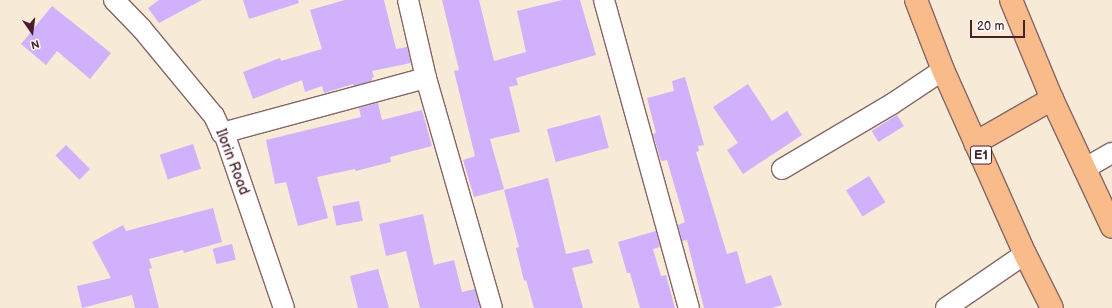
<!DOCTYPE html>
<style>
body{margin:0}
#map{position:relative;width:1112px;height:308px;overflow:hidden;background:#f7ead7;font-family:"Balsamiq Sans",sans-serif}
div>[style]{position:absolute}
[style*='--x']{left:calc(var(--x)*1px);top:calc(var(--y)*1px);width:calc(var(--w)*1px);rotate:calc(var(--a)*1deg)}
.building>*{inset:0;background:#d1b1fc;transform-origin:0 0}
.roads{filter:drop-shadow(1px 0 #876667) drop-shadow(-1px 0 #876667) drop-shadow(0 1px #876667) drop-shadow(0 -1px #876667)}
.minor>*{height:20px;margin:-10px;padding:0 10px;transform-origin:10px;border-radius:10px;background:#fff}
.highway>*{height:22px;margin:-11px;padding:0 11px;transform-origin:11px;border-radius:11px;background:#fabb8b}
span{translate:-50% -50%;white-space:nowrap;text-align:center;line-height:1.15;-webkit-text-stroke:4px #fff;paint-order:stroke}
.shield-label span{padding:1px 3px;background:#fff;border:1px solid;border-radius:3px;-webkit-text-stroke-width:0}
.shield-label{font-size:13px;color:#4a1f2b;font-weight:700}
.street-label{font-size:14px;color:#4a1f2b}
.north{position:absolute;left:12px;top:12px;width:40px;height:40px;-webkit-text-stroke:3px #fff;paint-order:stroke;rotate:166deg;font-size:11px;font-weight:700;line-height:16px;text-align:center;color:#4a1f2b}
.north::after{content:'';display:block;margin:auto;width:14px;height:18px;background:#4a1f2b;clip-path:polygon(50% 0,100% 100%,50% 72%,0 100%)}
.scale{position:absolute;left:970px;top:20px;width:55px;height:18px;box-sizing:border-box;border:2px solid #4a1f2b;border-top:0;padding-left:5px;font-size:12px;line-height:14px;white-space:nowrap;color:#4a1f2b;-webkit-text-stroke:3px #fff;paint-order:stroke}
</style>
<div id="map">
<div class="building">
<div style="clip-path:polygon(159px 0,202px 0,159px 23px,148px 8px)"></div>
<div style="clip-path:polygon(243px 0,298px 0,299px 3px,249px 19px)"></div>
<div style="clip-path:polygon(345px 0,384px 0,396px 49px,407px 47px,411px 63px,372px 71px,374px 77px,372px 78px,372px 81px,353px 86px,353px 84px,324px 93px,322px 86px,305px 92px,302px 80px,253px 99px,243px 72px,280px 58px,281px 61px,322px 49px,310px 10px)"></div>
<div style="clip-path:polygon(442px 0,479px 0,494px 61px,526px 52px,517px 11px,562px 0,580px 0,596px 55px,516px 78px,518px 85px,509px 87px,520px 132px,490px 139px,504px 189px,474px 197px,463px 160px,475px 156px,454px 71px,459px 70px)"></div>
<div style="clip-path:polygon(52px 6px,111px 53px,90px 79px,57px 51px,46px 65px,21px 44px)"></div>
<div style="clip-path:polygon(685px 77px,704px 145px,698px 146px,699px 151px,696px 152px,727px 254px,737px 251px,746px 284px,771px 275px,782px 305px,772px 308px,704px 308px,687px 240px,682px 241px,678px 225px,685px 222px,667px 160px,661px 161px,653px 134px,656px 133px,647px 98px,674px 91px,672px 81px)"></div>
<div style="clip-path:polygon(748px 84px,772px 121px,787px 111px,802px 135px,743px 174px,727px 150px,738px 143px,713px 107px)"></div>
<div style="clip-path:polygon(378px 103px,382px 120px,422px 110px,432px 146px,390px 157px,391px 162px,356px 171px,355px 169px,317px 177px,328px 218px,298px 226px,286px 182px,275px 184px,266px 140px,361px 117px,359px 108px)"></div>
<div style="left:600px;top:115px;width:34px;height:55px;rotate:75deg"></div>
<div style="left:897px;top:115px;width:13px;height:30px;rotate:58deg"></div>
<div style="left:193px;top:144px;width:26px;height:35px;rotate:72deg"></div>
<div style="left:66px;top:145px;width:34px;height:15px;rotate:45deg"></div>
<div style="left:869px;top:176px;width:31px;height:27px;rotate:58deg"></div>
<div style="clip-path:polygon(548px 178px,566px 254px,589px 249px,593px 263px,572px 268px,583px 308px,534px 308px,526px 280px,524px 281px,516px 248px,519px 247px,504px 190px)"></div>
<div style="left:359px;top:201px;width:20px;height:27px;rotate:79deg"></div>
<div style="clip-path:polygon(213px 208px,222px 242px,184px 253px,183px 250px,149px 259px,152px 268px,149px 269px,159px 308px,135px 308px,132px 295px,82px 308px,77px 286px,111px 278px,92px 242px,123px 225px,126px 231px)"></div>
<div style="clip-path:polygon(423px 214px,434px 265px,454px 260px,462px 292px,475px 289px,480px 308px,420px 308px,406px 251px,386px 256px,379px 224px)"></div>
<div style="clip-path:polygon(656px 231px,660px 247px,653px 249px,661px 276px,666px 275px,675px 308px,640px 308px,630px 273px,627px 273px,618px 242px)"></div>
<div style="left:232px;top:244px;width:16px;height:20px;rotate:76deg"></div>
<div style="clip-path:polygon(378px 269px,389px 308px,358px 308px,350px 276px)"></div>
</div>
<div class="roads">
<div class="minor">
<div style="--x:114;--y:0;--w:40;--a:46"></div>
<div style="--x:142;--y:29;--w:113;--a:50.4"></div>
<div style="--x:214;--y:116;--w:19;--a:65"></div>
<div style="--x:222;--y:133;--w:2;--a:0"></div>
<div style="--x:224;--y:133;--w:185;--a:71.1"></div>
<div style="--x:408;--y:0;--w:80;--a:77"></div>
<div style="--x:426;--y:78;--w:239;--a:74"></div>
<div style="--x:604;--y:0;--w:320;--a:74.6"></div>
<div style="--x:222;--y:133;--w:211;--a:-15.1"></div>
<div style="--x:782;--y:169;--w:128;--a:-30.6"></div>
<div style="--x:892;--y:104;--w:61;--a:-33.7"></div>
<div style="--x:1084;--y:169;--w:32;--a:-30"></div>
<div style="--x:946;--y:308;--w:96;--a:-34.4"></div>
</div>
<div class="highway">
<div style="--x:916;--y:0;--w:75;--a:68.9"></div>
<div style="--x:943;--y:70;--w:201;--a:66"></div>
<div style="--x:1025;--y:254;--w:60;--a:63.4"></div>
<div style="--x:1011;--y:0;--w:107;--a:67.5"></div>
<div style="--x:1052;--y:99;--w:141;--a:64.9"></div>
<div style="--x:975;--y:143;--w:89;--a:-29.7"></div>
</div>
</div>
<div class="shield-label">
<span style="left:981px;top:155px">E1</span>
</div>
<div class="street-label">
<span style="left:232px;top:162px;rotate:69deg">Ilorin Road</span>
</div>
<div class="north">N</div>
<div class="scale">20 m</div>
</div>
